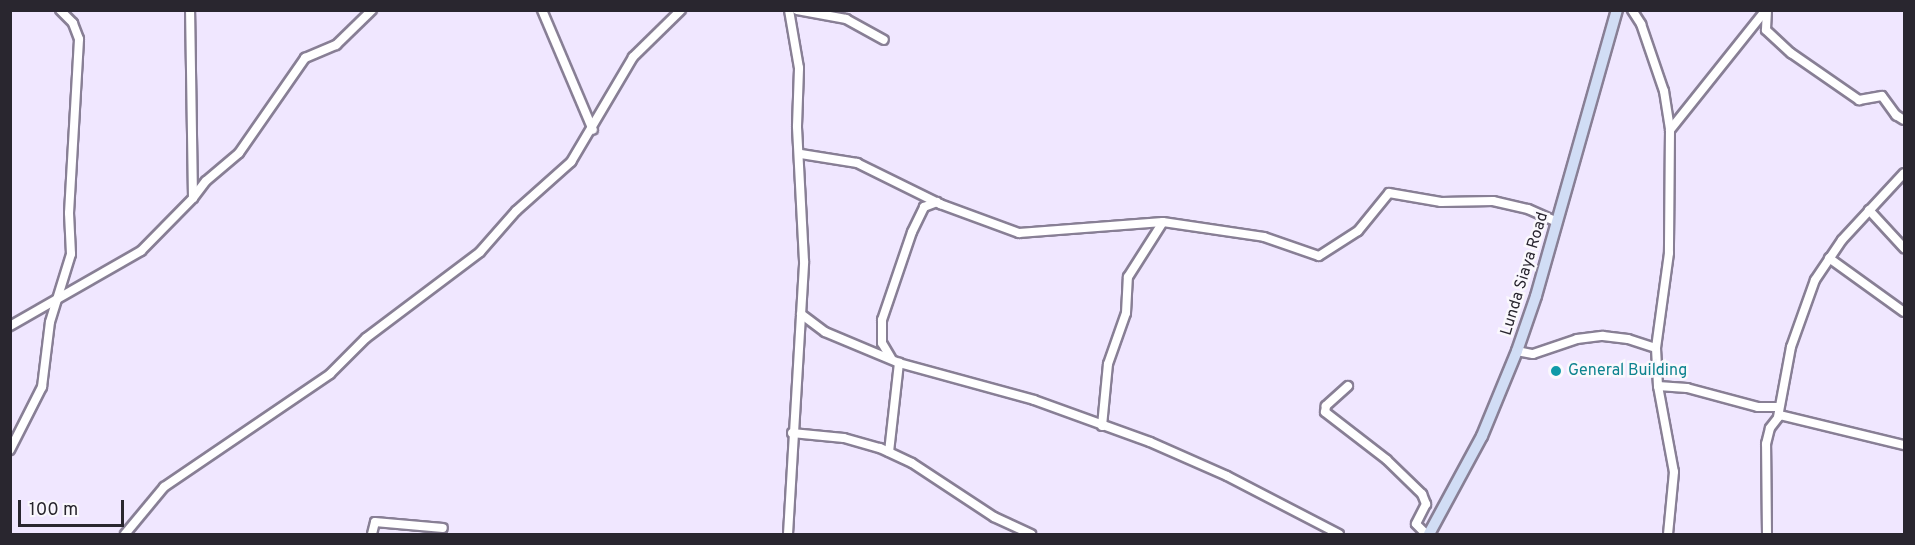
<!DOCTYPE html>
<style>
body{margin:0}
#map{position:relative;width:1915px;height:545px;overflow:hidden;background:#f0e7ff;font-family:Overpass,sans-serif}
div>[style]{position:absolute}
[style*='--x']{left:calc(var(--x)*1px);top:calc(var(--y)*1px);width:calc(var(--w)*1px);rotate:calc(var(--a)*1deg)}
.roads{filter:drop-shadow(2px 0 #887f95) drop-shadow(-2px 0 #887f95) drop-shadow(0 2px #887f95) drop-shadow(0 -2px #887f95)}
.minor>*{height:8px;margin:-4px;padding:0 4px;transform-origin:4px;border-radius:4px;background:#fff}
.major>*{height:10px;margin:-5px;padding:0 5px;transform-origin:5px;border-radius:5px;background:#d1ddf5}
.dots>*{width:16px;height:16px;translate:-50% -50%;box-sizing:border-box;border:3px solid #faf8fd;border-radius:50%}
span{translate:-50% -50%;white-space:nowrap;text-align:center;line-height:1.15;-webkit-text-stroke:5px #faf8fd;paint-order:stroke}
.street-label{font-size:16px;color:#29262f}
.culture-label{font-size:16px;color:#0d838f}
.left{translate:0 -50%;text-align:left}
.frame{position:absolute;inset:0;border:12px solid #29262f;pointer-events:none}
.scale{position:absolute;left:18px;top:500px;width:106px;height:27px;box-sizing:border-box;border:3px solid #29262f;border-top:0;padding-left:8px;font-size:18px;line-height:21px;white-space:nowrap;color:#29262f;-webkit-text-stroke:4px #faf8fd;paint-order:stroke}
</style>
<div id="map">
<div class="roads">
<div class="minor">
<div style="--x:542;--y:10;--w:130;--a:67"></div>
<div style="--x:797;--y:10;--w:50;--a:10.4"></div>
<div style="--x:846;--y:19;--w:43;--a:28.9"></div>
<div style="--x:1632;--y:10;--w:17;--a:57"></div>
<div style="--x:1641;--y:24;--w:71;--a:71.1"></div>
<div style="--x:1664;--y:91;--w:39;--a:81"></div>
<div style="--x:1670;--y:130;--w:123;--a:90.5"></div>
<div style="--x:1669;--y:253;--w:96;--a:97.8"></div>
<div style="--x:1656;--y:348;--w:38;--a:87"></div>
<div style="--x:1658;--y:386;--w:87;--a:79.5"></div>
<div style="--x:1674;--y:472;--w:62;--a:95.5"></div>
<div style="--x:1767;--y:10;--w:20;--a:93"></div>
<div style="--x:1766;--y:30;--w:34;--a:43"></div>
<div style="--x:1791;--y:53;--w:83;--a:34.7"></div>
<div style="--x:1859;--y:100;--w:23;--a:-10"></div>
<div style="--x:1882;--y:96;--w:24;--a:54"></div>
<div style="--x:1896;--y:115;--w:9;--a:32"></div>
<div style="--x:1670;--y:130;--w:152;--a:-51.4"></div>
<div style="--x:801;--y:154;--w:57;--a:9.1"></div>
<div style="--x:857;--y:163;--w:93;--a:26.3"></div>
<div style="--x:940;--y:204;--w:84;--a:20.2"></div>
<div style="--x:1019;--y:233;--w:144;--a:-4.4"></div>
<div style="--x:193;--y:198;--w:21;--a:-53"></div>
<div style="--x:206;--y:181;--w:43;--a:-40.3"></div>
<div style="--x:239;--y:153;--w:116;--a:-55.2"></div>
<div style="--x:305;--y:58;--w:34;--a:-23"></div>
<div style="--x:336;--y:45;--w:50;--a:-44.2"></div>
<div style="--x:1869;--y:210;--w:52;--a:47.4"></div>
<div style="--x:1829;--y:258;--w:92;--a:35.8"></div>
<div style="--x:801;--y:314;--w:30;--a:37"></div>
<div style="--x:825;--y:332;--w:80;--a:22.7"></div>
<div style="--x:899;--y:363;--w:140;--a:15.3"></div>
<div style="--x:1034;--y:400;--w:123;--a:19.9"></div>
<div style="--x:1150;--y:442;--w:84;--a:23.8"></div>
<div style="--x:1227;--y:476;--w:126;--a:27.4"></div>
<div style="--x:10;--y:326;--w:151;--a:-29.8"></div>
<div style="--x:141;--y:251;--w:74;--a:-45.5"></div>
<div style="--x:193;--y:198;--w:188;--a:-90.9"></div>
<div style="--x:1517;--y:351;--w:16;--a:11"></div>
<div style="--x:1533;--y:354;--w:46;--a:-18.8"></div>
<div style="--x:1577;--y:339;--w:26;--a:-7"></div>
<div style="--x:1603;--y:336;--w:25;--a:7"></div>
<div style="--x:1628;--y:339;--w:29;--a:18"></div>
<div style="--x:891;--y:358;--w:17;--a:-121"></div>
<div style="--x:882;--y:343;--w:23;--a:-90"></div>
<div style="--x:882;--y:320;--w:93;--a:-71.2"></div>
<div style="--x:912;--y:232;--w:28;--a:-64"></div>
<div style="--x:924;--y:207;--w:14;--a:-21"></div>
<div style="--x:1348;--y:386;--w:30;--a:138"></div>
<div style="--x:1326;--y:406;--w:6;--a:99"></div>
<div style="--x:1325;--y:412;--w:78;--a:37.7"></div>
<div style="--x:1387;--y:460;--w:49;--a:44.2"></div>
<div style="--x:1422;--y:494;--w:11;--a:68"></div>
<div style="--x:1426;--y:504;--w:22;--a:117"></div>
<div style="--x:1416;--y:524;--w:14;--a:45"></div>
<div style="--x:1658;--y:386;--w:29;--a:4"></div>
<div style="--x:1687;--y:388;--w:73;--a:15"></div>
<div style="--x:1758;--y:407;--w:21;--a:0"></div>
<div style="--x:1778;--y:417;--w:71;--a:-79.5"></div>
<div style="--x:1791;--y:347;--w:71;--a:-70.3"></div>
<div style="--x:1815;--y:280;--w:48;--a:-56"></div>
<div style="--x:1842;--y:240;--w:91;--a:-47.2"></div>
<div style="--x:1102;--y:426;--w:62;--a:-84.5"></div>
<div style="--x:1108;--y:364;--w:54;--a:-70.6"></div>
<div style="--x:1126;--y:313;--w:36;--a:-87"></div>
<div style="--x:1128;--y:277;--w:65;--a:-57.5"></div>
<div style="--x:1163;--y:222;--w:102;--a:8.4"></div>
<div style="--x:1264;--y:237;--w:58;--a:19.1"></div>
<div style="--x:1319;--y:256;--w:46;--a:-32.7"></div>
<div style="--x:1358;--y:231;--w:49;--a:-50.8"></div>
<div style="--x:1389;--y:193;--w:53;--a:9.8"></div>
<div style="--x:1441;--y:202;--w:52;--a:-1.1"></div>
<div style="--x:1493;--y:201;--w:36;--a:13"></div>
<div style="--x:1528;--y:209;--w:32;--a:24"></div>
<div style="--x:792;--y:433;--w:52;--a:5.5"></div>
<div style="--x:844;--y:438;--w:37;--a:16"></div>
<div style="--x:880;--y:448;--w:35;--a:25"></div>
<div style="--x:912;--y:463;--w:98;--a:33.4"></div>
<div style="--x:994;--y:517;--w:41;--a:24.7"></div>
<div style="--x:10;--y:450;--w:71;--a:-63.1"></div>
<div style="--x:42;--y:387;--w:65;--a:-83"></div>
<div style="--x:50;--y:322;--w:71;--a:-72.8"></div>
<div style="--x:71;--y:254;--w:41;--a:-92.8"></div>
<div style="--x:69;--y:213;--w:174;--a:-86.7"></div>
<div style="--x:79;--y:39;--w:17;--a:-111"></div>
<div style="--x:73;--y:23;--w:18;--a:-135"></div>
<div style="--x:889;--y:452;--w:90;--a:-83.6"></div>
<div style="--x:125;--y:534;--w:61;--a:-50.3"></div>
<div style="--x:164;--y:487;--w:201;--a:-34.2"></div>
<div style="--x:330;--y:374;--w:51;--a:-45"></div>
<div style="--x:366;--y:338;--w:143;--a:-37"></div>
<div style="--x:480;--y:252;--w:55;--a:-48.7"></div>
<div style="--x:516;--y:211;--w:74;--a:-41.7"></div>
<div style="--x:571;--y:162;--w:122;--a:-59.4"></div>
<div style="--x:633;--y:57;--w:67;--a:-44.4"></div>
<div style="--x:372;--y:534;--w:12;--a:-76"></div>
<div style="--x:375;--y:522;--w:68;--a:5"></div>
<div style="--x:788;--y:534;--w:273;--a:-86.6"></div>
<div style="--x:804;--y:261;--w:135;--a:-93"></div>
<div style="--x:797;--y:126;--w:58;--a:-88"></div>
<div style="--x:799;--y:68;--w:59;--a:-99.8"></div>
<div style="--x:1767;--y:534;--w:90;--a:-90.6"></div>
<div style="--x:1766;--y:444;--w:16;--a:-76"></div>
<div style="--x:1770;--y:428;--w:16;--a:-52"></div>
<div style="--x:1780;--y:415;--w:128;--a:13.6"></div>
</div>
<div class="major">
<div style="--x:1429;--y:534;--w:111;--a:-61.6"></div>
<div style="--x:1482;--y:436;--w:92;--a:-67.6"></div>
<div style="--x:1517;--y:351;--w:58;--a:-70.9"></div>
<div style="--x:1536;--y:296;--w:297;--a:-74.2"></div>
</div>
</div>
<div class="dots">
<div style="left:1556px;top:371px;background:#0f9aa8"></div>
</div>
<div class="street-label">
<span style="left:1525px;top:274px;rotate:-73deg">Lunda Siaya Road</span>
</div>
<div class="culture-label">
<span class="left" style="left:1568px;top:371px">General Building</span>
</div>
<div class="frame"></div>
<div class="scale">100 m</div>
</div>
